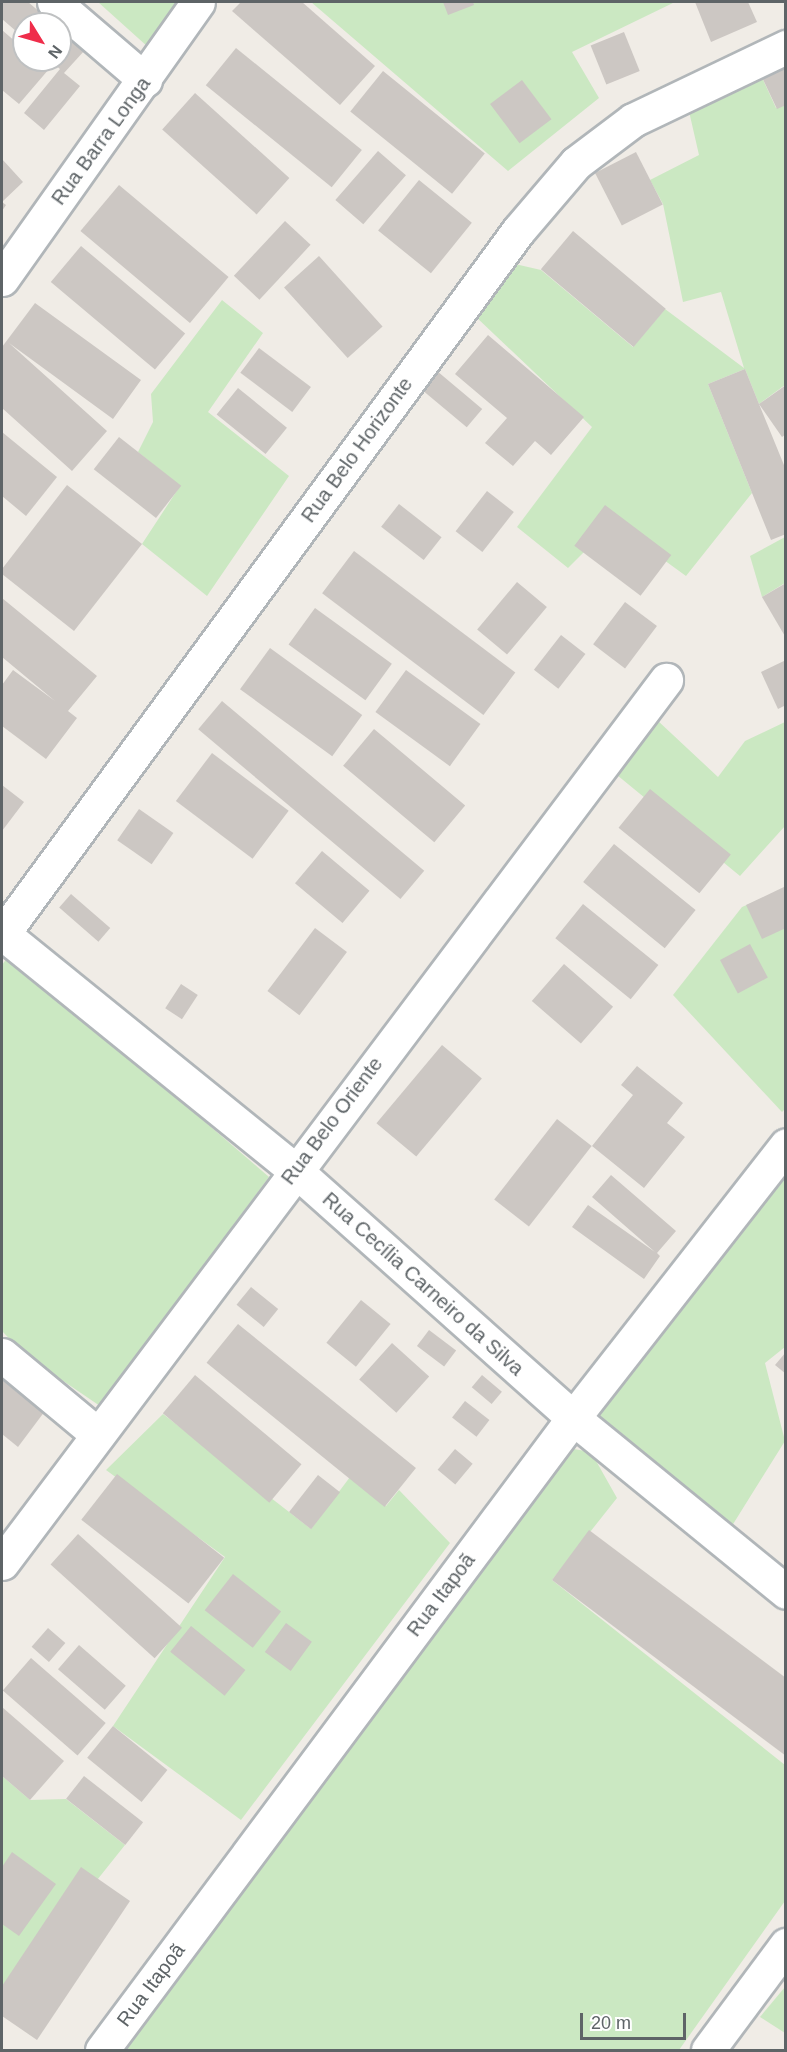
<!DOCTYPE html>
<meta charset="utf-8">
<style>
body{margin:0}
#map{position:relative;width:787px;height:2052px;overflow:hidden;background:#f0ece6;font-family:Helvetica,sans-serif}
div>[style]{position:absolute}
[style*='--x']{left:calc(var(--x)*1px);top:calc(var(--y)*1px);width:calc(var(--w)*1px);rotate:calc(var(--a)*1deg)}
.green>*{inset:0;background:#cbe8c2}
.building>*{inset:0;background:#ccc7c3;transform-origin:0 0}
.roads{filter:drop-shadow(2px 0 #b1b6b9) drop-shadow(-2px 0 #b1b6b9) drop-shadow(0 2px #b1b6b9) drop-shadow(0 -2px #b1b6b9)}
.minor>*{height:33px;margin:-16.5px;padding:0 16.5px;transform-origin:16.5px;border-radius:16.5px;background:#fff}
span{translate:-50% -50%;white-space:nowrap;text-align:center;line-height:1.15;-webkit-text-stroke:5px #fff;paint-order:stroke}
.street-label{font-size:20px;color:#5e6467}
.frame{position:absolute;inset:0;border:3px solid #5e6467;pointer-events:none}
.north{position:absolute;left:12px;top:12px;width:60px;height:60px;box-sizing:border-box;background:#fff;border:2px solid #bfc1c2;border-radius:50%;rotate:127deg;font-size:16px;font-weight:700;line-height:24px;text-align:center;color:#5e6467}
.north::after{content:'';display:block;margin:auto;width:21px;height:27px;background:#ef2d4a;clip-path:polygon(50% 0,100% 100%,50% 72%,0 100%)}
.scale{position:absolute;left:580px;top:2013px;width:106px;height:27px;box-sizing:border-box;border:3px solid #5e6467;border-top:0;padding-left:8px;font-size:18px;line-height:21px;white-space:nowrap;color:#5e6467;-webkit-text-stroke:4px #fff;paint-order:stroke}
</style>
<div id="map">
<div class="green">
<div style="clip-path:polygon(98px 2px,179px 2px,148px 47px)"></div>
<div style="clip-path:polygon(311px 2px,675px 2px,572px 52px,599px 98px,508px 171px)"></div>
<div style="clip-path:polygon(759px 71px,776px 108px,785px 105px,785px 385px,759px 404px,745px 369px,708px 384px,752px 493px,686px 576px,613px 523px,568px 568px,517px 527px,592px 427px,475px 316px,515px 264px,541px 270px,633px 347px,665px 309px,744px 368px,721px 292px,683px 302px,663px 204px,650px 180px,699px 155px,688px 107px)"></div>
<div style="clip-path:polygon(222px 300px,263px 333px,208px 412px,289px 476px,207px 596px,142px 544px,180px 486px,138px 452px,153px 422px,151px 394px)"></div>
<div style="clip-path:polygon(785px 537px,785px 583px,762px 597px,750px 556px)"></div>
<div style="clip-path:polygon(657px 720px,718px 777px,745px 741px,785px 722px,785px 826px,740px 876px,617px 775px)"></div>
<div style="clip-path:polygon(781px 890px,786px 895px,786px 1108px,782px 1112px,673px 995px,742px 907px)"></div>
<div style="clip-path:polygon(10px 954px,269px 1177px,100px 1406px,25px 1355px,2px 1331px,2px 965px)"></div>
<div style="clip-path:polygon(785px 1164px,785px 1347px,765px 1363px,785px 1441px,730px 1529px,590px 1414px)"></div>
<div style="clip-path:polygon(163px 1414px,311px 1529px,350px 1477px,386px 1506px,399px 1490px,450px 1543px,241px 1820px,113px 1726px,225px 1557px,106px 1470px)"></div>
<div style="clip-path:polygon(562px 1447px,591px 1452px,617px 1498px,552px 1580px,785px 1765px,785px 1901px,679px 2050px,114px 2050px)"></div>
<div style="clip-path:polygon(2px 1776px,30px 1800px,66px 1799px,125px 1845px,2px 1999px)"></div>
<div style="clip-path:polygon(785px 1987px,785px 2033px,760px 2017px)"></div>
</div>
<div class="building">
<div style="clip-path:polygon(2px 2px,28px 2px,54px 24px,24px 24px,24px 38px,2px 19px)"></div>
<div style="clip-path:polygon(241px 2px,302px 2px,375px 66px,340px 105px,232px 11px)"></div>
<div style="clip-path:polygon(443px 2px,473px 2px,474px 5px,448px 15px)"></div>
<div style="clip-path:polygon(695px 2px,748px 2px,757px 22px,711px 42px)"></div>
<div style="clip-path:polygon(60px 29px,85px 50px,64px 73px,80px 86px,44px 130px,24px 113px,60px 69px,49px 60px,60px 60px)"></div>
<div style="clip-path:polygon(2px 30px,24px 49px,24px 60px,38px 60px,49px 69px,19px 104px,2px 90px)"></div>
<div style="left:624px;top:32px;width:42px;height:36px;rotate:68deg"></div>
<div style="left:236px;top:48px;width:162px;height:48px;rotate:39deg"></div>
<div style="clip-path:polygon(786px 59px,786px 105px,777px 109px,759px 71px)"></div>
<div style="left:383px;top:71px;width:131px;height:52px;rotate:39deg"></div>
<div style="left:522px;top:80px;width:49px;height:40px;rotate:53deg"></div>
<div style="left:195px;top:93px;width:127px;height:49px;rotate:42deg"></div>
<div style="left:378px;top:151px;width:37px;height:65px;rotate:41deg"></div>
<div style="left:636px;top:152px;width:59px;height:46px;rotate:63deg"></div>
<div style="clip-path:polygon(2px 159px,23px 182px,2px 202px,6px 205px,2px 211px)"></div>
<div style="left:419px;top:180px;width:68px;height:65px;rotate:39deg"></div>
<div style="left:119px;top:185px;width:143px;height:60px;rotate:40deg"></div>
<div style="left:285px;top:221px;width:35px;height:75px;rotate:43deg"></div>
<div style="left:573px;top:231px;width:121px;height:50px;rotate:40deg"></div>
<div style="left:81px;top:246px;width:136px;height:47px;rotate:40deg"></div>
<div style="left:319px;top:256px;width:95px;height:47px;rotate:48deg"></div>
<div style="clip-path:polygon(35px 303px,141px 380px,113px 419px,9px 343px,107px 431px,72px 471px,2px 408px,2px 347px)"></div>
<div style="clip-path:polygon(488px 335px,584px 417px,551px 455px,535px 441px,513px 466px,485px 443px,507px 418px,455px 374px)"></div>
<div style="left:259px;top:348px;width:65px;height:31px;rotate:37deg"></div>
<div style="clip-path:polygon(745px 369px,759px 404px,786px 385px,786px 434px,782px 437px,759px 404px,786px 470px,786px 534px,771px 540px,708px 384px)"></div>
<div style="left:437px;top:371px;width:59px;height:24px;rotate:40deg"></div>
<div style="left:238px;top:388px;width:63px;height:34px;rotate:39deg"></div>
<div style="clip-path:polygon(2px 432px,57px 477px,26px 516px,2px 496px)"></div>
<div style="left:119px;top:437px;width:79px;height:41px;rotate:38deg"></div>
<div style="clip-path:polygon(67px 485px,142px 544px,74px 631px,2px 574px,2px 569px)"></div>
<div style="left:487px;top:491px;width:34px;height:51px;rotate:38deg"></div>
<div style="left:399px;top:504px;width:54px;height:29px;rotate:38deg"></div>
<div style="left:605px;top:505px;width:83px;height:51px;rotate:37deg"></div>
<div style="left:354px;top:551px;width:202px;height:53px;rotate:37deg"></div>
<div style="left:517px;top:582px;width:39px;height:62px;rotate:40deg"></div>
<div style="clip-path:polygon(786px 583px,786px 638px,762px 597px)"></div>
<div style="clip-path:polygon(2px 598px,97px 676px,68px 711px,77px 718px,46px 759px,2px 726px,2px 685px,13px 670px,55px 701px,2px 657px)"></div>
<div style="left:625px;top:602px;width:40px;height:53px;rotate:37deg"></div>
<div style="left:315px;top:608px;width:95px;height:45px;rotate:36deg"></div>
<div style="left:561px;top:635px;width:31px;height:44px;rotate:38deg"></div>
<div style="left:270px;top:648px;width:114px;height:51px;rotate:36deg"></div>
<div style="clip-path:polygon(786px 660px,786px 705px,778px 709px,761px 672px)"></div>
<div style="left:406px;top:670px;width:92px;height:52px;rotate:36deg"></div>
<div style="left:222px;top:701px;width:264px;height:37px;rotate:40deg"></div>
<div style="left:374px;top:729px;width:119px;height:48px;rotate:40deg"></div>
<div style="left:212px;top:753px;width:96px;height:60px;rotate:37deg"></div>
<div style="clip-path:polygon(2px 785px,24px 802px,2px 831px)"></div>
<div style="left:650px;top:789px;width:104px;height:50px;rotate:39deg"></div>
<div style="left:139px;top:809px;width:42px;height:38px;rotate:35deg"></div>
<div style="left:614px;top:844px;width:105px;height:49px;rotate:39deg"></div>
<div style="left:322px;top:851px;width:62px;height:42px;rotate:40deg"></div>
<div style="clip-path:polygon(786px 886px,786px 928px,762px 939px,746px 905px)"></div>
<div style="left:71px;top:894px;width:52px;height:18px;rotate:41deg"></div>
<div style="left:583px;top:904px;width:97px;height:44px;rotate:39deg"></div>
<div style="left:315px;top:928px;width:40px;height:79px;rotate:37deg"></div>
<div style="left:750px;top:944px;width:38px;height:34px;rotate:62deg"></div>
<div style="left:564px;top:964px;width:65px;height:49px;rotate:41deg"></div>
<div style="left:181px;top:984px;width:20px;height:29px;rotate:33deg"></div>
<div style="left:442px;top:1045px;width:52px;height:102px;rotate:40deg"></div>
<div style="clip-path:polygon(637px 1066px,683px 1103px,667px 1123px,685px 1137px,644px 1188px,592px 1146px,633px 1095px,621px 1085px)"></div>
<div style="left:557px;top:1119px;width:44px;height:102px;rotate:38deg"></div>
<div style="clip-path:polygon(611px 1175px,676px 1231px,657px 1253px,660px 1256px,644px 1279px,572px 1227px,588px 1205px,655px 1252px,592px 1197px)"></div>
<div style="left:251px;top:1287px;width:35px;height:23px;rotate:39deg"></div>
<div style="left:361px;top:1300px;width:38px;height:55px;rotate:39deg"></div>
<div style="left:238px;top:1324px;width:229px;height:50px;rotate:39deg"></div>
<div style="left:429px;top:1330px;width:34px;height:20px;rotate:37deg"></div>
<div style="left:392px;top:1343px;width:50px;height:49px;rotate:42deg"></div>
<div style="clip-path:polygon(786px 1352px,786px 1374px,775px 1365px)"></div>
<div style="clip-path:polygon(2px 1373px,48px 1407px,18px 1447px,2px 1434px)"></div>
<div style="left:195px;top:1375px;width:139px;height:50px;rotate:40deg"></div>
<div style="left:482px;top:1375px;width:26px;height:16px;rotate:40deg"></div>
<div style="left:465px;top:1401px;width:31px;height:21px;rotate:38deg"></div>
<div style="left:455px;top:1449px;width:23px;height:27px;rotate:40deg"></div>
<div style="left:117px;top:1474px;width:136px;height:58px;rotate:38deg"></div>
<div style="left:318px;top:1475px;width:28px;height:47px;rotate:38deg"></div>
<div style="clip-path:polygon(589px 1530px,786px 1678px,786px 1756px,552px 1580px)"></div>
<div style="left:78px;top:1534px;width:140px;height:41px;rotate:42deg"></div>
<div style="left:233px;top:1574px;width:61px;height:46px;rotate:38deg"></div>
<div style="left:286px;top:1623px;width:32px;height:36px;rotate:36deg"></div>
<div style="left:191px;top:1626px;width:70px;height:33px;rotate:39deg"></div>
<div style="left:48px;top:1628px;width:23px;height:25px;rotate:41deg"></div>
<div style="left:79px;top:1645px;width:62px;height:32px;rotate:41deg"></div>
<div style="left:31px;top:1658px;width:99px;height:43px;rotate:41deg"></div>
<div style="clip-path:polygon(2px 1707px,64px 1761px,30px 1800px,2px 1776px)"></div>
<div style="left:113px;top:1726px;width:70px;height:41px;rotate:39deg"></div>
<div style="left:84px;top:1776px;width:75px;height:29px;rotate:38deg"></div>
<div style="clip-path:polygon(12px 1852px,56px 1884px,19px 1936px,2px 1924px,2px 1867px)"></div>
<div style="clip-path:polygon(81px 1867px,130px 1901px,37px 2040px,2px 2016px,2px 1986px)"></div>
</div>
<div class="roads">
<div class="minor">
<div style="--x:54;--y:2;--w:120;--a:40.6"></div>
<div style="--x:2;--y:279;--w:339;--a:-54.7"></div>
<div style="--x:2;--y:933;--w:377;--a:39"></div>
<div style="--x:295;--y:1170;--w:373;--a:41.7"></div>
<div style="--x:573;--y:1418;--w:275;--a:39.2"></div>
<div style="--x:2;--y:935;--w:873;--a:-53.76"></div>
<div style="--x:518;--y:231;--w:89;--a:-49.5"></div>
<div style="--x:576;--y:163;--w:71;--a:-37"></div>
<div style="--x:633;--y:120;--w:170;--a:-25.5"></div>
<div style="--x:2;--y:1355;--w:124;--a:39.7"></div>
<div style="--x:2;--y:1563;--w:1105;--a:-53.06"></div>
<div style="--x:102;--y:2050;--w:788;--a:-53.3"></div>
<div style="--x:573;--y:1418;--w:346;--a:-52"></div>
<div style="--x:708;--y:2050;--w:131;--a:-53.4"></div>
</div>
</div>
<div class="street-label">
<span style="left:101px;top:141px;rotate:-54deg">Rua Barra Longa</span>
<span style="left:357px;top:450px;rotate:-54deg">Rua Belo Horizonte</span>
<span style="left:332px;top:1121px;rotate:-53deg">Rua Belo Oriente</span>
<span style="left:423px;top:1284px;rotate:42deg">Rua Cecília Carneiro da Silva</span>
<span style="left:441px;top:1595px;rotate:-53deg">Rua Itapoã</span>
<span style="left:151px;top:1985px;rotate:-53deg">Rua Itapoã</span>
</div>
<div class="frame"></div>
<div class="north">N</div>
<div class="scale">20 m</div>
</div>
